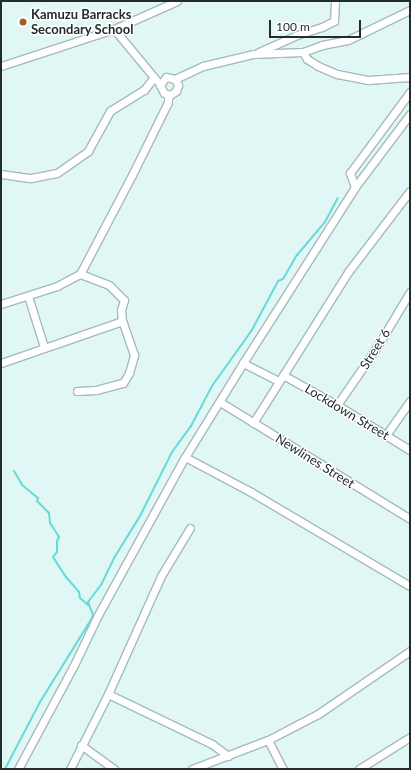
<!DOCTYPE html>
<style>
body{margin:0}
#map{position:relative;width:411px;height:770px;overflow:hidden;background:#e1f7f6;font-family:Lato,sans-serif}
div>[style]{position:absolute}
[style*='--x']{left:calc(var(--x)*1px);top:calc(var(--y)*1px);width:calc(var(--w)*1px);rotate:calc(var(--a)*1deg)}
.stream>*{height:2px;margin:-1px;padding:0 1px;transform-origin:1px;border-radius:1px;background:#63dbd9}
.roads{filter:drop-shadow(1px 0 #a6baba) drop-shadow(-1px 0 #a6baba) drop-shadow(0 1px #a6baba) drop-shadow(0 -1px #a6baba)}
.minor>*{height:7px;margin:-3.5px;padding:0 3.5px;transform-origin:3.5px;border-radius:3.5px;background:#fff}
.dots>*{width:11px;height:11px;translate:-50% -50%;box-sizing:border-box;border:2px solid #fff;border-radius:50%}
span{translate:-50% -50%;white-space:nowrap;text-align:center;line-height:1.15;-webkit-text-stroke:3px #fff;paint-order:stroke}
.poi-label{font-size:13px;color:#232c2b;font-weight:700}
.left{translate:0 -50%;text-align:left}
.street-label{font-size:13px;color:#232c2b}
.frame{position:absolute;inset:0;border:2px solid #232c2b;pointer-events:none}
.scale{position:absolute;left:269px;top:20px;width:92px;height:18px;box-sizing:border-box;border:2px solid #232c2b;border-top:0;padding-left:5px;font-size:12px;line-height:14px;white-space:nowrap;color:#232c2b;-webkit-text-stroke:3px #fff;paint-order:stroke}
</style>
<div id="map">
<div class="stream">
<div style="--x:14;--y:471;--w:16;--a:60"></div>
<div style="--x:22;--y:485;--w:21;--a:39"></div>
<div style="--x:38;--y:498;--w:3;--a:108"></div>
<div style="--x:37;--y:501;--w:17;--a:45"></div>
<div style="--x:49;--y:513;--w:10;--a:84"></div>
<div style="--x:50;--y:523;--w:17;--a:57"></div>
<div style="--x:59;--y:537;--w:4;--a:117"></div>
<div style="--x:57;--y:541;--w:11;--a:90"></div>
<div style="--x:57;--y:552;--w:6;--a:129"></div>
<div style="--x:53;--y:557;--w:24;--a:57"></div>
<div style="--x:66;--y:577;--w:20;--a:49"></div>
<div style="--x:79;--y:592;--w:6;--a:81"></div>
<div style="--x:80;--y:598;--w:11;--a:41"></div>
<div style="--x:5;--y:769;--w:76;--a:-62.4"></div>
<div style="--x:40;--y:702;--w:99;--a:-58.2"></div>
<div style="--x:92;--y:618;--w:3;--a:-72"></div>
<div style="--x:93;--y:615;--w:14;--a:-111"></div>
<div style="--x:88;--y:602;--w:21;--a:-53"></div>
<div style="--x:101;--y:585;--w:30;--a:-64"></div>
<div style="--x:114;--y:558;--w:49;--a:-58.2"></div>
<div style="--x:140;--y:516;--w:72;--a:-63.4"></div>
<div style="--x:172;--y:452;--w:32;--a:-54"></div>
<div style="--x:191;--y:426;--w:45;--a:-62.3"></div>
<div style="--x:212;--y:386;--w:69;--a:-54.5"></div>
<div style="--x:252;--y:330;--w:55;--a:-62"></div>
<div style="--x:278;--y:281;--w:5;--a:-22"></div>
<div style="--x:283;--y:279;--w:28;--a:-60"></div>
<div style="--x:297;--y:255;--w:43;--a:-49.7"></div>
<div style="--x:325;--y:222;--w:27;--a:-62"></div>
</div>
<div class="roads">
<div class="minor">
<div style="--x:114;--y:29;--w:67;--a:50.4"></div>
<div style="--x:259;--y:52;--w:42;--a:-24.1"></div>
<div style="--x:297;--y:35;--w:26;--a:-18"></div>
<div style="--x:322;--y:27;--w:13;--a:-27"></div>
<div style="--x:334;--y:21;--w:20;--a:-87"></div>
<div style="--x:303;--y:52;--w:8;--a:60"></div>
<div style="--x:307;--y:59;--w:13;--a:32"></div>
<div style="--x:318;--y:66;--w:21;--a:23"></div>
<div style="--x:337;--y:74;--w:32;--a:11"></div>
<div style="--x:368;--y:80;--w:42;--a:-4.1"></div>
<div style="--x:1;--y:66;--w:119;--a:-18.1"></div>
<div style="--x:114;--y:29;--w:69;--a:-24"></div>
<div style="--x:175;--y:79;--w:7;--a:63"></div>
<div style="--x:178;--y:85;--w:6;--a:108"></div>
<div style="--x:176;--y:91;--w:7;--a:146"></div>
<div style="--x:170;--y:95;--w:6;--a:-162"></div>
<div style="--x:164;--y:93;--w:9;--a:-117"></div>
<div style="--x:160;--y:85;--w:10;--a:-53"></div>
<div style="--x:166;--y:77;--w:9;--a:13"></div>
<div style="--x:175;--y:79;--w:31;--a:-25"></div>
<div style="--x:203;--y:66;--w:51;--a:-13.5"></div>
<div style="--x:253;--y:54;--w:50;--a:-2.3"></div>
<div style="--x:303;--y:52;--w:20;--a:-20"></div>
<div style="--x:322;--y:45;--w:26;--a:-11"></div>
<div style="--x:348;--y:40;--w:69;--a:-25.8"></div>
<div style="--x:1;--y:174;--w:30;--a:8"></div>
<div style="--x:31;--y:178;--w:26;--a:-11"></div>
<div style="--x:57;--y:173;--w:38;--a:-35"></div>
<div style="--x:88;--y:151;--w:46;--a:-61.2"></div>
<div style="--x:110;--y:111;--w:40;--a:-32"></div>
<div style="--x:144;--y:90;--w:16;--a:-52"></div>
<div style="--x:355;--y:187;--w:15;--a:-110"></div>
<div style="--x:350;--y:173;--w:101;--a:-53.5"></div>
<div style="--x:28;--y:296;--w:53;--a:72.6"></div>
<div style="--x:1;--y:304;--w:59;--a:-17.8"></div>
<div style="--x:57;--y:286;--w:26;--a:-28"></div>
<div style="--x:80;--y:274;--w:112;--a:-62.3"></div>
<div style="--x:132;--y:175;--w:81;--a:-63.7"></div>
<div style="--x:168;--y:102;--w:7;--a:-90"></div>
<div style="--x:1;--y:363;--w:128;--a:-19.1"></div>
<div style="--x:243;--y:363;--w:39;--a:27"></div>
<div style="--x:283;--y:375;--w:62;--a:29.1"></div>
<div style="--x:337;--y:405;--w:86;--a:31.7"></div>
<div style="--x:77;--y:391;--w:19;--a:-3"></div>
<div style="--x:96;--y:390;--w:28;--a:-15"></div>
<div style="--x:123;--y:383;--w:12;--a:-59"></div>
<div style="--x:129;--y:373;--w:19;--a:-74"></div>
<div style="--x:134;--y:355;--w:36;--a:-109"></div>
<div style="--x:122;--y:321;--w:11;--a:-95"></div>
<div style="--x:121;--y:310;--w:10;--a:-73"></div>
<div style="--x:124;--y:300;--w:21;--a:-135"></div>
<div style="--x:109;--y:285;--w:31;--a:-159"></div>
<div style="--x:220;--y:402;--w:223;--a:31.6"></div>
<div style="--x:337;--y:405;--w:67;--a:-55.4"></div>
<div style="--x:375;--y:350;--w:68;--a:-58.9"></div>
<div style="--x:253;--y:423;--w:178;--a:-57.8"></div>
<div style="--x:348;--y:272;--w:102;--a:-52.6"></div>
<div style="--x:386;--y:435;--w:42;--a:-54.8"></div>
<div style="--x:185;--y:457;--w:75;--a:27.9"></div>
<div style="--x:251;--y:492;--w:185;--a:30.6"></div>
<div style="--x:108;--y:694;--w:115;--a:25.7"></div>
<div style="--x:212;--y:744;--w:20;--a:37"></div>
<div style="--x:268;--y:740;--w:33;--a:63"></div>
<div style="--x:81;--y:745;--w:41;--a:36"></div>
<div style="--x:18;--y:769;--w:116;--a:-61.7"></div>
<div style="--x:73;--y:667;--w:58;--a:-64.3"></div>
<div style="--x:98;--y:615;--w:180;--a:-61.2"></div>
<div style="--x:185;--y:457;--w:110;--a:-58.3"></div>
<div style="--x:243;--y:363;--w:209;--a:-57.5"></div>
<div style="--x:355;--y:187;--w:91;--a:-53"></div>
<div style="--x:70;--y:769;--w:84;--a:-63.1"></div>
<div style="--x:108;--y:694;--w:129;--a:-65.8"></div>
<div style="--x:161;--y:576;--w:56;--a:-58.9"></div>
<div style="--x:192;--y:769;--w:81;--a:-20.9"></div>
<div style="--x:268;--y:740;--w:56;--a:-27.5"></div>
<div style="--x:318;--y:714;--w:112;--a:-34.4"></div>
<div style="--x:359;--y:769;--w:60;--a:-32.1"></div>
</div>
</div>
<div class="dots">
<div style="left:23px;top:22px;background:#9f6027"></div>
</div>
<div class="poi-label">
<span class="left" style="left:31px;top:22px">Kamuzu Barracks<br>Secondary School</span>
</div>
<div class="street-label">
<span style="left:375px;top:349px;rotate:-58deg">Street 6</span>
<span style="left:347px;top:412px;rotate:31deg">Lockdown Street</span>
<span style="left:315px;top:461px;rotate:32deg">Newlines Street</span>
</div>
<div class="frame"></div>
<div class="scale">100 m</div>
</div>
